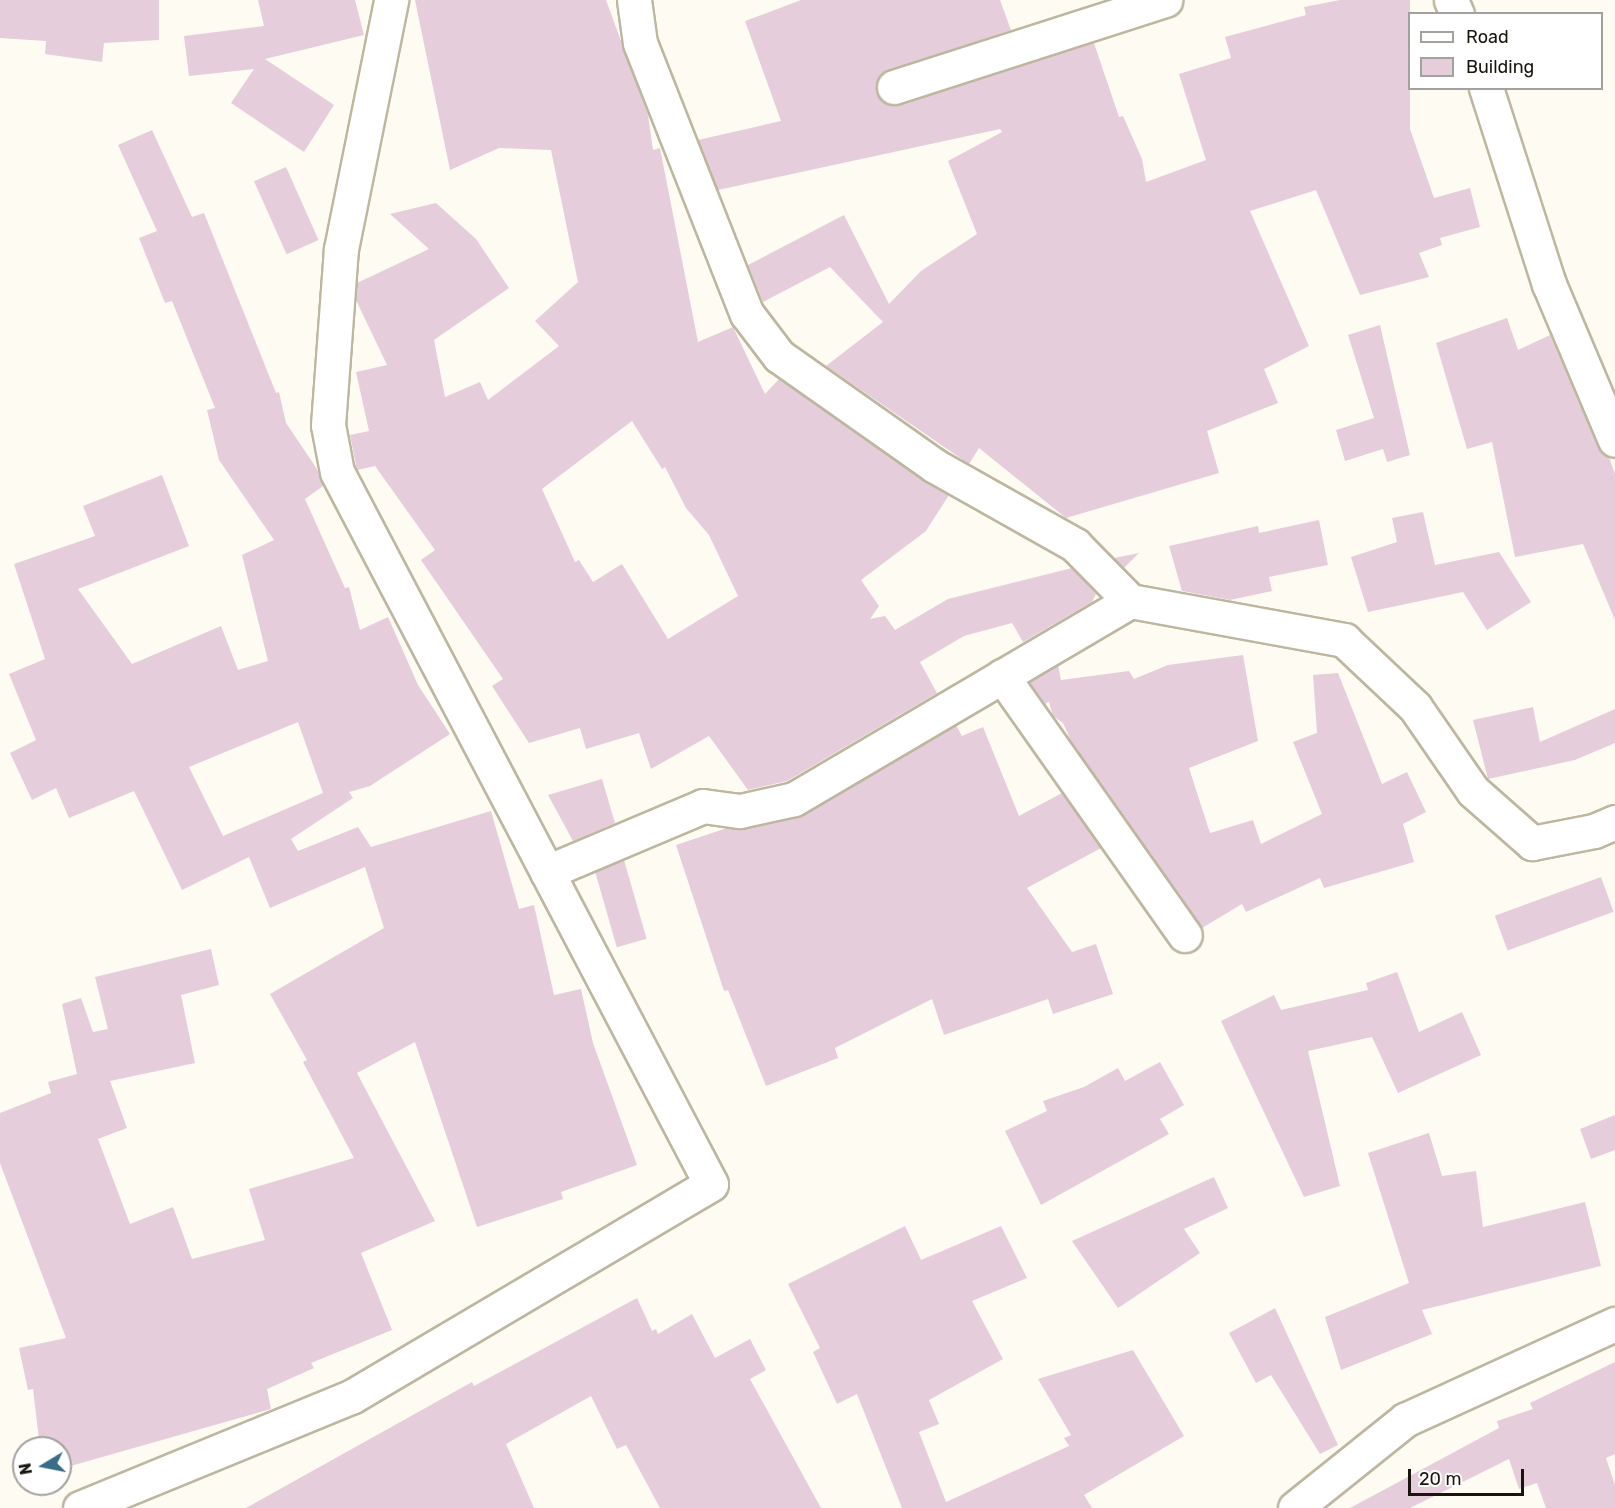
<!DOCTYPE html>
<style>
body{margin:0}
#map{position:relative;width:1615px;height:1508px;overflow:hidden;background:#fefbf2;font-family:Rubik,sans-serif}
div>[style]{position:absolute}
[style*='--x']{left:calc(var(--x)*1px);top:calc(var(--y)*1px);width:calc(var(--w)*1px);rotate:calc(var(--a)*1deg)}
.building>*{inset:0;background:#e6cddb;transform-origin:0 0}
.roads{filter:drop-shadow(2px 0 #bdb7a0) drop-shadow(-2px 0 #bdb7a0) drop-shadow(0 2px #bdb7a0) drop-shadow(0 -2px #bdb7a0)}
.street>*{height:33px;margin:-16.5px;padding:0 16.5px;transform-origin:16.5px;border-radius:16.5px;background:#fff}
span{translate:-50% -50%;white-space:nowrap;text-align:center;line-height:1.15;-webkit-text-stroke:4.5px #fff;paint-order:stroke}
.legend{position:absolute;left:1408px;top:12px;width:195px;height:78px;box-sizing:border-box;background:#fff;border:2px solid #a3a19e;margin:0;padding:8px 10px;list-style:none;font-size:18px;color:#18150d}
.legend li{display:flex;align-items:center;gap:12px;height:30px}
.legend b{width:30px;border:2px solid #a3a19e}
.north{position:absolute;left:12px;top:1436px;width:60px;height:60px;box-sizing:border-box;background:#fff;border:2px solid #a3a19e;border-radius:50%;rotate:260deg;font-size:16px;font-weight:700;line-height:24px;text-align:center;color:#18150d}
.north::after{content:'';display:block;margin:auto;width:21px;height:27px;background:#376d89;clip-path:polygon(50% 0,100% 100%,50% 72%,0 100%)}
.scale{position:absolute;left:1408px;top:1469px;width:116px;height:27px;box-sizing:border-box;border:3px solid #18150d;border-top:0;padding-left:8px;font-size:18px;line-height:21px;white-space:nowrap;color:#18150d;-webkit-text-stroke:4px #fff;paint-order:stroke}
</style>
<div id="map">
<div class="building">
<div style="clip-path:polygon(0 0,159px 0,159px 40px,104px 43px,102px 62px,45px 54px,46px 41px,0 38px)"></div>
<div style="clip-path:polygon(258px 0,355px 0,364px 35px,265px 59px,334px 105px,304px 152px,231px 103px,254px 69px,189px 76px,184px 36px,264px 26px)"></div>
<div style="clip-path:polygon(evenodd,415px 0,606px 0,648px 115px,653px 150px,660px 148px,698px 342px,733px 327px,765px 394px,779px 379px,949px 495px,926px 531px,861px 580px,879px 606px,870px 619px,885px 616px,895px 630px,948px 599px,1072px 568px,1096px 594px,1092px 602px,1023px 642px,1012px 623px,964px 636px,920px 662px,937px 693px,787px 781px,748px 790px,709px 736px,651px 769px,639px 733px,586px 749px,580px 728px,529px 743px,492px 686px,503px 679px,421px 560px,435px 550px,375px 466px,357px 470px,350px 435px,369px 431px,356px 372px,387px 365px,356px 300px,357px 283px,429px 249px,390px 214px,436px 203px,476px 239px,509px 288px,434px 340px,445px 397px,480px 382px,488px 400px,559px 346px,535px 321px,578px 282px,551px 150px,499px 148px,450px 170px,415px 0,632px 421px,662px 469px,665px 467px,686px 508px,709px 535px,738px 596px,668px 639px,622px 564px,593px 582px,579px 560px,575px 562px,542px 489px,632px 421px)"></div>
<div style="clip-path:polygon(801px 0,1000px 0,1011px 30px,881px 74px,876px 92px,891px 105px,1094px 43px,1119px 117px,1123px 116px,1142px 159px,1146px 182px,1206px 160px,1179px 74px,1231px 58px,1225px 37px,1306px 15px,1304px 7px,1340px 0,1410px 0,1410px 129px,1434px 198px,1470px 188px,1480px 227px,1440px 238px,1442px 245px,1419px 253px,1429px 277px,1360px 295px,1316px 190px,1250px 211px,1309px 346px,1264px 369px,1278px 403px,1207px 431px,1219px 473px,1066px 518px,979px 448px,969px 464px,826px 366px,883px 322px,830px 267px,763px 302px,748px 265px,844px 215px,889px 304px,921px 271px,977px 234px,948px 161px,1002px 132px,1000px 129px,718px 190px,698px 140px,781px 121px,745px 21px)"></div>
<div style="clip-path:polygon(evenodd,152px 130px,192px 217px,204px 213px,276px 393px,279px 392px,286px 423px,317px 469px,323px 486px,305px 499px,345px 588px,349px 587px,360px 630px,388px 617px,418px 685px,450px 734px,370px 786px,349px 792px,353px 798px,291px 839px,298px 851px,358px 827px,371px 847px,491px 811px,519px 909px,534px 905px,554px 995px,581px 989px,593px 1043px,637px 1165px,561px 1192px,563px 1199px,477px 1227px,415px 1042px,357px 1073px,435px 1221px,361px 1253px,392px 1330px,311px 1363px,314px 1368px,267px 1389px,271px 1409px,60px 1469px,60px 1448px,40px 1448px,33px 1389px,28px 1390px,19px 1348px,66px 1338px,0 1163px,0 1113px,51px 1093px,48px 1082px,77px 1074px,62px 1004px,81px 998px,93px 1032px,108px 1029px,95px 977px,211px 949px,219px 985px,181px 995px,195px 1063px,110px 1081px,127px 1128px,98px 1139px,130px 1224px,173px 1207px,192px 1259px,265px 1240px,249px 1189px,354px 1158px,303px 1062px,307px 1060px,270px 994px,384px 928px,365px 867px,270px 908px,249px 857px,182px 890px,134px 791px,69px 818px,56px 788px,32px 800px,10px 753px,36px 740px,9px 674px,45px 659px,14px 564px,95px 536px,83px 506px,162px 475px,189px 546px,78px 589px,132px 664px,221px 626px,238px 670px,268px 661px,242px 555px,274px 540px,219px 460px,207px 410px,215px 408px,172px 301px,165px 303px,139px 238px,157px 231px,118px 145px,152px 130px,298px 722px,323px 793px,223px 836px,189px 767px,298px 722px)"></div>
<div style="left:286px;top:167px;width:80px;height:35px;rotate:66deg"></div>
<div style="clip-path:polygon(1507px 318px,1518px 350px,1550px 335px,1598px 447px,1609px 457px,1615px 474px,1615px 620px,1583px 544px,1515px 557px,1492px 442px,1467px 449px,1436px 343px)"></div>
<div style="clip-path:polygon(1380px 325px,1410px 455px,1387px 462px,1383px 449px,1345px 461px,1336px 430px,1374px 418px,1348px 335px)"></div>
<div style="clip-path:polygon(1423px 512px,1435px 565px,1499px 552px,1531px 602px,1487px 630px,1463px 592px,1368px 612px,1351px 557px,1397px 542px,1392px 518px)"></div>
<div style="clip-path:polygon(1319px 520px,1328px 565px,1269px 577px,1272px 591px,1230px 600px,1182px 591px,1169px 546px,1258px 526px,1259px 533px)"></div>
<div style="clip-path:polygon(1139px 553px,1124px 568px,1114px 558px)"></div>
<div style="clip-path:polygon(1243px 655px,1258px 741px,1189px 768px,1210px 833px,1253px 820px,1261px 844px,1322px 814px,1293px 742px,1317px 733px,1313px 675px,1338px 673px,1382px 784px,1407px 772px,1426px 812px,1403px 824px,1414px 862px,1324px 888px,1320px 878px,1246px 912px,1242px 904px,1202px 928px,1072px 743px,1063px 723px,1053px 716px,1049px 702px,1045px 704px,1029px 682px,1058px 665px,1061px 680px,1129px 671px,1134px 679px,1168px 665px)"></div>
<div style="clip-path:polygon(1533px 707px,1540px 742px,1615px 709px,1615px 743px,1575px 760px,1488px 779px,1473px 720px)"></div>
<div style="clip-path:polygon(956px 725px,962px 736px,983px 727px,1019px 816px,1062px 793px,1101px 848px,1027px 888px,1072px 952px,1096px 944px,1113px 994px,1053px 1014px,1048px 999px,944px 1035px,932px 999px,835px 1048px,838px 1058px,766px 1086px,728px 990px,724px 991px,676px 845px,727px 828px,744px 829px,803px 815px)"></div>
<div style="clip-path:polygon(602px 779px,615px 823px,573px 841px,548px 795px)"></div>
<div style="left:624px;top:860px;width:82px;height:31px;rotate:74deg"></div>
<div style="left:1601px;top:877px;width:37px;height:113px;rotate:70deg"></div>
<div style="clip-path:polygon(1397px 972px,1419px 1032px,1462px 1012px,1481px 1055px,1398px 1093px,1372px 1037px,1308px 1051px,1340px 1186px,1304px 1197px,1221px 1021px,1274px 995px,1281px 1010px,1368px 990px,1366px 983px)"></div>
<div style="clip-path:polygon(1160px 1062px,1184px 1105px,1160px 1119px,1169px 1134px,1041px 1205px,1005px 1131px,1047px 1111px,1043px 1101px,1084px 1087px,1118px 1068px,1125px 1081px)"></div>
<div style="clip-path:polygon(1615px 1115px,1615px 1150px,1591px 1159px,1580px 1129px)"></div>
<div style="clip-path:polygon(1429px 1133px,1442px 1176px,1476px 1171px,1483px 1227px,1585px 1202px,1601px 1266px,1422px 1310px,1432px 1334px,1341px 1370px,1325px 1317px,1409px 1283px,1368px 1153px)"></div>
<div style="clip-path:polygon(1214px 1177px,1228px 1208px,1184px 1229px,1200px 1253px,1118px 1308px,1072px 1241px)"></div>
<div style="clip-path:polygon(905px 1226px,921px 1260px,1001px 1226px,1027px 1278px,972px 1301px,1003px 1359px,929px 1400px,939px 1424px,919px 1432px,946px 1502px,1069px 1446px,1064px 1438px,1071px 1435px,1038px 1379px,1133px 1350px,1184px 1436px,1084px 1495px,1092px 1508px,902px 1508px,857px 1394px,837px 1404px,813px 1352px,820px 1348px,788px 1284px)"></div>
<div style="clip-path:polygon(637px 1298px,652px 1331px,656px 1329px,658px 1334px,692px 1314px,715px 1358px,750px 1339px,766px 1370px,750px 1379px,821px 1508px,660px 1508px,626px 1445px,617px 1449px,591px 1396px,506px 1444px,534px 1508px,246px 1508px,472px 1382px,474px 1386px)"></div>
<div style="clip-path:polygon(1275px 1308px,1338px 1445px,1320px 1454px,1271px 1375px,1256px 1383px,1229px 1333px)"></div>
<div style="clip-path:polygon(1615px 1362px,1615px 1454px,1606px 1458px,1615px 1485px,1615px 1508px,1546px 1508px,1537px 1483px,1519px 1489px,1509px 1459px,1410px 1508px,1350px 1508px,1499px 1428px,1497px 1421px,1533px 1409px,1530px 1403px)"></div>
</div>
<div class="roads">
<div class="street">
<div style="--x:634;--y:0;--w:43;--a:82.1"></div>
<div style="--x:640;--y:43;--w:291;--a:68.5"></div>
<div style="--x:747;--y:314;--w:53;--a:52.7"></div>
<div style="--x:779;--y:356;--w:191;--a:35.2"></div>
<div style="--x:935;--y:466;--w:161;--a:29.4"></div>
<div style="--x:1075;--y:545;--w:78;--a:45.5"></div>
<div style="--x:1130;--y:601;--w:218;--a:10.3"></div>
<div style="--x:1344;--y:640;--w:98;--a:43.3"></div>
<div style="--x:1415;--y:707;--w:102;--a:55.4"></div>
<div style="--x:1473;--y:791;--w:79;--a:41.4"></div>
<div style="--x:1532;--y:843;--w:63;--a:-11"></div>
<div style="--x:1594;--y:831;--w:23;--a:-23"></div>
<div style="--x:1451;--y:0;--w:15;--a:67"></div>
<div style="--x:894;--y:87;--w:285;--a:-17.8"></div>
<div style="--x:1486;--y:88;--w:206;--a:72.2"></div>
<div style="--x:1549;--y:284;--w:169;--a:67.1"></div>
<div style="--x:1002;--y:676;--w:317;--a:54.8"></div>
<div style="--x:547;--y:872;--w:169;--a:-22.9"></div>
<div style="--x:703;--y:806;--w:37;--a:8"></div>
<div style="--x:740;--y:811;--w:55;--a:-12.5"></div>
<div style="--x:794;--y:799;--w:390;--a:-30.5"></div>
<div style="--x:80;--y:1508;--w:293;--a:-22.3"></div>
<div style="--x:351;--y:1397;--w:418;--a:-30.6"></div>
<div style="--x:711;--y:1184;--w:804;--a:-117.71"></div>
<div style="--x:337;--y:472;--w:48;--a:-100.8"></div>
<div style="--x:328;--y:425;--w:176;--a:-85.8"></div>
<div style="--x:341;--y:249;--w:254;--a:-78.6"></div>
<div style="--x:1295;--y:1508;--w:141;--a:-38.7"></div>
<div style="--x:1405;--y:1420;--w:231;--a:-24.6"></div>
</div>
</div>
<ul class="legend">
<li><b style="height:8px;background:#fff"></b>Road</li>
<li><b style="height:16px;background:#e6cddb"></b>Building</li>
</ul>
<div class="north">N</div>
<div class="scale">20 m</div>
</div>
